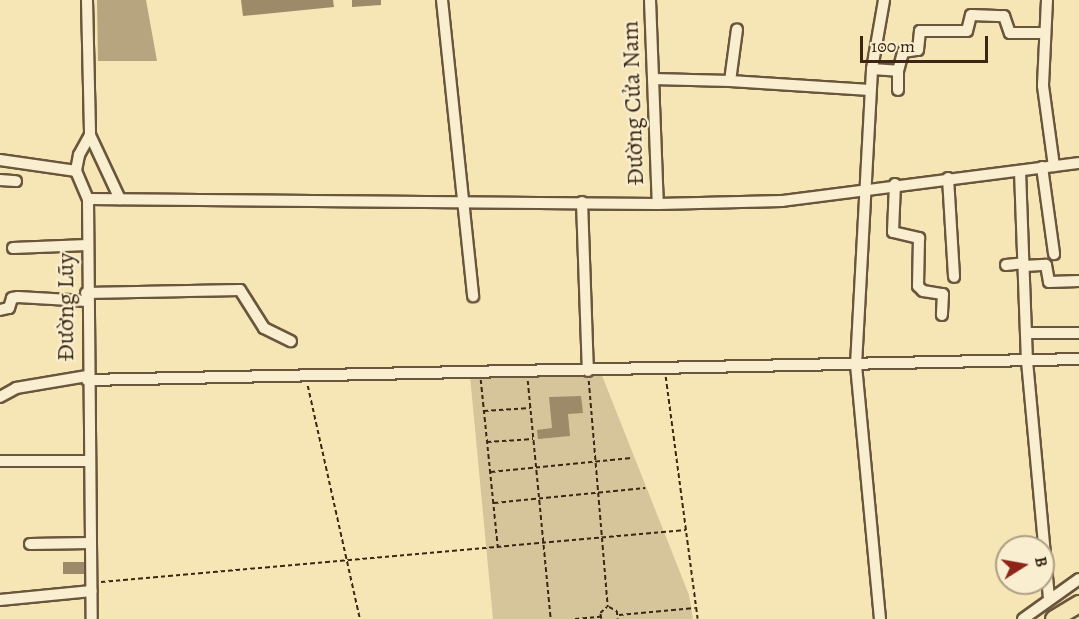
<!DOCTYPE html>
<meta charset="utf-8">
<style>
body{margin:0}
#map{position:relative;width:1079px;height:619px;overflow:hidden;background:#f6e6b6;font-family:Alegreya,serif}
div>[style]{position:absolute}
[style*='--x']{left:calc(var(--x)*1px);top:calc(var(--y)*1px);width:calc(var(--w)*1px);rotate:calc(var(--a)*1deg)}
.green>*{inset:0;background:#d6c59a}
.water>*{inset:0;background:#b6a57f}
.building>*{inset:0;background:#9c8a68;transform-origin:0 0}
.path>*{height:1.5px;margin-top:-0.75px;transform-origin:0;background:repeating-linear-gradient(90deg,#3b2614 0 4.5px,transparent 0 7.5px)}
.roads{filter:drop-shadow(2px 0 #6a563c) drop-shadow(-2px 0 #6a563c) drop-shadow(0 2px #6a563c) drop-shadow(0 -2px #6a563c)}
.minor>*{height:10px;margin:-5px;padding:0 5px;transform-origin:5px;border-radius:5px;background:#f9efd0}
.highway>*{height:16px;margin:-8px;padding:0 8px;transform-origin:8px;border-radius:8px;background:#f6e6b6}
span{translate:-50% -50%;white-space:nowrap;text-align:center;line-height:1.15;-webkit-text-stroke:4.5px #f9efd0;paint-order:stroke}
.street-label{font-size:24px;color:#3b2614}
.north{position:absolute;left:995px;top:535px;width:60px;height:60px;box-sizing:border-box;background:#f9efd0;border:2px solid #ad9f85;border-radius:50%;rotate:79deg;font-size:16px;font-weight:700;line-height:24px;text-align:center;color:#3b2614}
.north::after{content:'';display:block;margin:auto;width:21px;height:27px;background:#8f2418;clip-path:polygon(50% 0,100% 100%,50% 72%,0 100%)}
.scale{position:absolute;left:860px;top:36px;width:128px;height:27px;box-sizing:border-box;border:3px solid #3b2614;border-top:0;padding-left:8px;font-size:18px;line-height:21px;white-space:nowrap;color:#3b2614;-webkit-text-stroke:4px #f9efd0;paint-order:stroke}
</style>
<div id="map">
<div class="green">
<div style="clip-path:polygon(601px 373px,689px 595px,693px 619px,493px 619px,470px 376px)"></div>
</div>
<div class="water">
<div style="clip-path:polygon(97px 0,146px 0,157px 61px,98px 61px)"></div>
</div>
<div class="building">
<div style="clip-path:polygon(241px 0,333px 0,334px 7px,243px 16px)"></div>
<div style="clip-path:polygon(352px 0,381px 0,381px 5px,352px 7px)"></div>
<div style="clip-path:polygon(581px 396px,583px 413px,568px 414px,570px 436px,538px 439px,537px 430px,552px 428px,549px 397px)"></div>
<div style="left:84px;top:562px;width:12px;height:21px;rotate:90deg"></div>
</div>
<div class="path">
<div style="--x:666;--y:377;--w:244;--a:82.5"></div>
<div style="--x:481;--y:380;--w:169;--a:84.2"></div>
<div style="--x:528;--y:381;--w:239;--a:84.5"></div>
<div style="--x:589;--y:381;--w:227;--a:85.2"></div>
<div style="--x:308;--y:386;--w:239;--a:77.4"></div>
<div style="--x:484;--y:411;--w:46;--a:-3.7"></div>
<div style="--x:487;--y:442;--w:46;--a:-3.7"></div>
<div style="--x:491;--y:472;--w:141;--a:-5.7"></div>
<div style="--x:494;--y:503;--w:152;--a:-5.7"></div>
<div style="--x:101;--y:582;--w:587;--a:-5.08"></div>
<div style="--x:609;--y:607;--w:9;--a:27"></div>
<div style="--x:617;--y:611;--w:8;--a:83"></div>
<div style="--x:619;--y:615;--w:76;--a:-5.3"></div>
<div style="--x:575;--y:619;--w:25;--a:-5"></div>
<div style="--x:601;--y:619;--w:6;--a:-99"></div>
<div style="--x:600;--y:613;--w:9;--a:-41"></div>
</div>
<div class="roads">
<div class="minor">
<div style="--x:87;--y:0;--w:135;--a:88.7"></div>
<div style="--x:90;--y:135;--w:23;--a:119"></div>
<div style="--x:79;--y:155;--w:16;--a:101"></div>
<div style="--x:76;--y:171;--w:30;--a:67"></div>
<div style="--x:88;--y:199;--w:420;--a:89.5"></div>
<div style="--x:442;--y:0;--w:298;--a:84"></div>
<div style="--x:650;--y:0;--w:204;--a:87.8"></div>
<div style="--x:1047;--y:0;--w:86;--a:92.7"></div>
<div style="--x:1043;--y:86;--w:81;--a:82.2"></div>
<div style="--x:872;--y:69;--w:26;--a:4"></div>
<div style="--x:898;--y:71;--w:20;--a:-75"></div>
<div style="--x:903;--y:52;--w:15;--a:-8"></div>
<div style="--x:918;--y:50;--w:19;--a:-84"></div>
<div style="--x:920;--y:31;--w:47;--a:0"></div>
<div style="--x:967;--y:31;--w:16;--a:-76"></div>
<div style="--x:971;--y:15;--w:33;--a:2"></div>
<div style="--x:1004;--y:16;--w:18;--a:71"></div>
<div style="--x:1010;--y:33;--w:34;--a:0"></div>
<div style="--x:653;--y:79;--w:77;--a:1.5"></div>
<div style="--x:730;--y:81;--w:52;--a:-82.3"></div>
<div style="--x:730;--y:81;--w:140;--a:3.7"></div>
<div style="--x:898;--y:90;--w:19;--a:-90"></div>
<div style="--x:90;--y:135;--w:71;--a:64.9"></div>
<div style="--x:0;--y:160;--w:77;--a:8.2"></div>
<div style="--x:1042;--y:167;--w:88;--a:82.1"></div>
<div style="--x:1020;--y:171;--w:190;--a:87.9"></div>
<div style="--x:1027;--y:361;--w:239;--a:84.7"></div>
<div style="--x:948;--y:178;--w:99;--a:86.5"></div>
<div style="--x:0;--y:180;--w:16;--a:4"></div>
<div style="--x:895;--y:184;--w:48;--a:92.4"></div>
<div style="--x:893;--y:232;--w:27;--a:13"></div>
<div style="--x:919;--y:238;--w:48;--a:91.2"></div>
<div style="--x:918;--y:286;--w:7;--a:45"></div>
<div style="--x:923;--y:291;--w:20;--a:9"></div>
<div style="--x:943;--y:294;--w:21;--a:93"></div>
<div style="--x:88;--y:199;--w:570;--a:0.5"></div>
<div style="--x:658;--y:204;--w:124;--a:-1.4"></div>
<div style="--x:782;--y:201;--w:299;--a:-7.3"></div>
<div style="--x:582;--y:202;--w:169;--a:88"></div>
<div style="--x:13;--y:248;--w:74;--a:-2.3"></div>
<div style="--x:1006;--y:265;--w:18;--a:-6"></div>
<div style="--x:1024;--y:266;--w:22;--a:-3"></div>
<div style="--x:1046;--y:265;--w:17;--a:80"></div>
<div style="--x:1049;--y:282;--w:30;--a:-2"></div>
<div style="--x:86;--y:293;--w:154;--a:-1.1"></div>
<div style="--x:240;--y:290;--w:45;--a:57.7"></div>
<div style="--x:264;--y:328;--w:30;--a:26"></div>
<div style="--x:0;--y:310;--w:9;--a:-13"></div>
<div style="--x:9;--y:308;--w:10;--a:-73"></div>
<div style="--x:12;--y:298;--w:6;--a:-9"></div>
<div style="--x:18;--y:297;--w:69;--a:3.3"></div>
<div style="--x:1026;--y:333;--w:53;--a:0"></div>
<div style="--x:87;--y:380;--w:992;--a:-1.21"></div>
<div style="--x:0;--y:397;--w:18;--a:-29"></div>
<div style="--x:16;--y:388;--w:72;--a:-9.6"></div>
<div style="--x:0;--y:461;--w:88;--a:0"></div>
<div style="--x:30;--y:544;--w:60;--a:-1"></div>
<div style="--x:0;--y:600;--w:92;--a:-5.6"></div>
<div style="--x:880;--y:619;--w:255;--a:-95.4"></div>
<div style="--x:856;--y:365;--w:296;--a:-86.9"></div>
<div style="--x:872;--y:69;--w:70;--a:-80.1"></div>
<div style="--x:1023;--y:619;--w:69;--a:-35.5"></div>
</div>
<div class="highway">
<div style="--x:1054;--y:619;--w:29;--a:-31"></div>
</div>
</div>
<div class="street-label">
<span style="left:633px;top:103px;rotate:-92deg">Đường Cửa Nam</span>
<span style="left:66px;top:307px;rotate:-90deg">Đường Lũy</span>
</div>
<div class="north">B</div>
<div class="scale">100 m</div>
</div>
